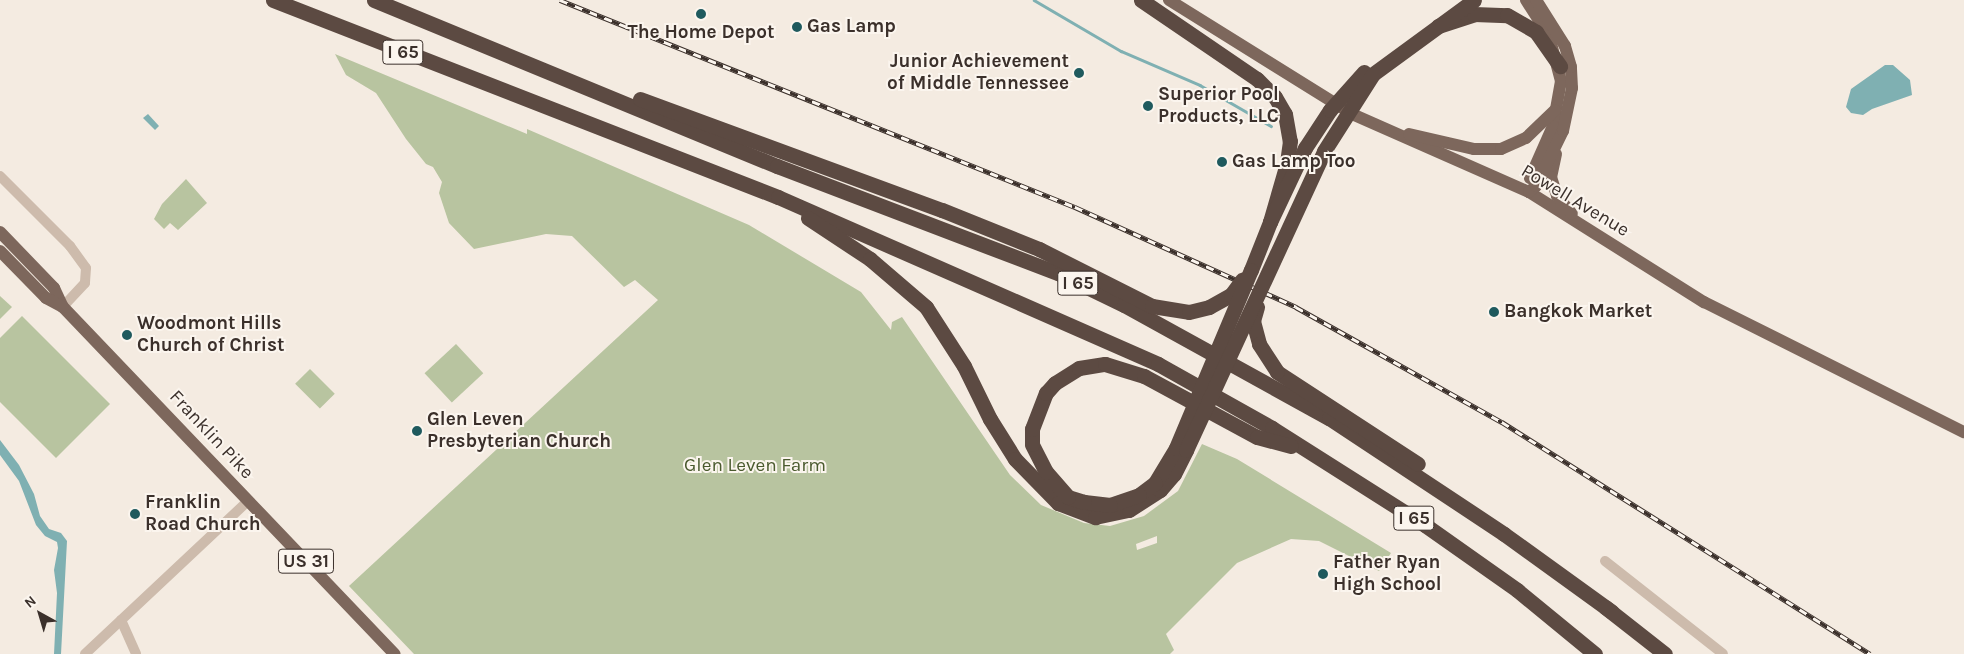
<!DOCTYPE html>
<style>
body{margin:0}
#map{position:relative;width:1964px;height:654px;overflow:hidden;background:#f4ebe1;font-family:Karla,sans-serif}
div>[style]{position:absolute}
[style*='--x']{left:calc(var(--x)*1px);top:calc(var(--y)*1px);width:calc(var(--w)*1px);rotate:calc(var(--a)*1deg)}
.green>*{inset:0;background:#b8c4a0;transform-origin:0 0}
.water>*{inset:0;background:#7fb0b2}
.stream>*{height:2.5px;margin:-1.25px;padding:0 1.25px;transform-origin:1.25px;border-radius:1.25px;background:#7fb0b2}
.minor>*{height:10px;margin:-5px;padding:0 5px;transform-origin:5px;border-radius:5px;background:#cdbbac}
.major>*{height:12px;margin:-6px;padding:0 6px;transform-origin:6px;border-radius:6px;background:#7d675c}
.highway>*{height:15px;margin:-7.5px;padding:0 7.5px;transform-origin:7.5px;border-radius:7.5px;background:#5c4a42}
.rail>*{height:4.5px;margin-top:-2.25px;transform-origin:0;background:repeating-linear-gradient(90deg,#fbf5ee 0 8px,#3b302b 0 16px);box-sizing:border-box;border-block:1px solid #3b302b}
.highway-bridge>*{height:15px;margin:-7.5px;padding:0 7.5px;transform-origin:7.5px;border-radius:7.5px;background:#5c4a42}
.dots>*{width:14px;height:14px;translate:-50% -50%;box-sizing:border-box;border:2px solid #fbf5ee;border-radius:50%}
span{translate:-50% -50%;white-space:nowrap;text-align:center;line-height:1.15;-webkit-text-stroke:4px #fbf5ee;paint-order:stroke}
.shield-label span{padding:1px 4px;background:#fbf5ee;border:1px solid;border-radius:4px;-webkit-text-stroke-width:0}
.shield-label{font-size:18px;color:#3b302b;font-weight:700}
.poi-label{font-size:19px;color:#3b302b;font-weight:700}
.left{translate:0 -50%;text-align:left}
.right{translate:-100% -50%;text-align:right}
.street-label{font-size:19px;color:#3b302b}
.park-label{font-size:19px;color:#4a5a2e}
.north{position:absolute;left:15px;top:589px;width:50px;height:50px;-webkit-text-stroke:4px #fbf5ee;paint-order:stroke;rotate:321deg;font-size:14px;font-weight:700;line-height:20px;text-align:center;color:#3b302b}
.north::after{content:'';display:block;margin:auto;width:18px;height:22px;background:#3b302b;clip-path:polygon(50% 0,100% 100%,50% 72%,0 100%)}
</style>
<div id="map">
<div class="green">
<div style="clip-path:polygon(evenodd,335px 54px,527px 134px,527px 129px,749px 225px,861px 292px,891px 330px,892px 322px,902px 317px,1010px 475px,1041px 505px,1084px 523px,1110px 526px,1144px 516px,1178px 491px,1202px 444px,1237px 459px,1391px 553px,1379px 571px,1319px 541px,1291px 539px,1237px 563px,1166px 634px,1174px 650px,1170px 654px,414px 654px,349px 586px,658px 300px,635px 280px,624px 287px,572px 236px,546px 234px,474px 249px,449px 223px,439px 193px,442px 182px,433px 167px,426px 164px,406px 139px,376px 93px,346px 75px,335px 54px,1157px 536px,1157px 543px,1137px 550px,1136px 544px,1157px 536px)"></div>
<div style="clip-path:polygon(186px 179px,207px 203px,178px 230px,170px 223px,164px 229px,154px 219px,162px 204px)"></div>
<div style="clip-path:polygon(0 296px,12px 307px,0 319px)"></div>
<div style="clip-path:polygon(22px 316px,110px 404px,56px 458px,0 402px,0 338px)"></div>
<div style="left:456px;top:344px;width:40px;height:43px;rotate:47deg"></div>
<div style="left:310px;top:369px;width:35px;height:21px;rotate:45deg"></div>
</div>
<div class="water">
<div style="clip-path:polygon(1885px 65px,1893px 65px,1910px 80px,1912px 95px,1872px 109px,1863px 115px,1851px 113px,1846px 107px,1851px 89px)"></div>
<div style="clip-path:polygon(148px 114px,159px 126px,155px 130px,143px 118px)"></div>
<div style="clip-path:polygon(0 440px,19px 465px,34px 494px,40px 516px,49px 529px,61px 533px,67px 541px,61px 654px,54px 654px,57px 593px,54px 570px,58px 548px,57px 542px,45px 536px,36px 525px,19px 481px,0 455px)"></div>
</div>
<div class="stream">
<div style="--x:1034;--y:0;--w:101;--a:30.4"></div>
<div style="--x:1121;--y:51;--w:86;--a:23.3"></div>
<div style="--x:1200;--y:85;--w:82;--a:30"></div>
</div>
<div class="minor">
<div style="--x:0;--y:176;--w:99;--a:45"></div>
<div style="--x:70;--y:246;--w:27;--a:54"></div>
<div style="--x:86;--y:268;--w:15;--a:94"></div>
<div style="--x:85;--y:283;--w:33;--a:133"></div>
<div style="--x:1605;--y:561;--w:150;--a:38.2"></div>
<div style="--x:121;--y:620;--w:37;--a:66"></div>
<div style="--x:85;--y:654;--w:224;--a:-43.2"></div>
</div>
<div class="major">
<div style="--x:1169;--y:0;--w:216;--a:31.9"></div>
<div style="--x:1352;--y:114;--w:193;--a:23.8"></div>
<div style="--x:1529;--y:192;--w:207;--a:32.2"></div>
<div style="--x:1704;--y:302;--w:291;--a:26.6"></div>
<div style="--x:1526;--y:0;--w:43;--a:57.4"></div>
<div style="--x:1549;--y:36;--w:47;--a:75.1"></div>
<div style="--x:1561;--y:81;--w:46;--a:100.1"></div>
<div style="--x:1553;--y:126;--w:57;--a:113.9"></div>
<div style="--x:1409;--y:134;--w:67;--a:13"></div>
<div style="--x:1474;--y:149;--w:27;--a:0"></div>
<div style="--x:1501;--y:149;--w:27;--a:-24"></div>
<div style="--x:1526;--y:138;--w:40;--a:-44"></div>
<div style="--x:1556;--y:154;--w:24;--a:102"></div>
<div style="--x:1551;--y:177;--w:20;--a:72"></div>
<div style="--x:1557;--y:196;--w:23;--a:50"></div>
<div style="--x:1529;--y:192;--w:9;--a:-41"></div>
<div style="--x:1536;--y:186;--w:61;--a:-63.9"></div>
<div style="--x:1563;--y:131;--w:44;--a:-78.2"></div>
<div style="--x:1572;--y:88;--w:21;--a:-93"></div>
<div style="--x:1571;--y:67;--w:22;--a:-106"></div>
<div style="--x:1565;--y:46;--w:54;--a:-122.2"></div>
<div style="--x:0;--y:232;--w:78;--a:46"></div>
<div style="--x:54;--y:288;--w:21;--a:65"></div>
<div style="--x:63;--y:307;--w:480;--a:46.3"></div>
<div style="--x:0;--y:251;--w:66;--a:45.6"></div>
<div style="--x:46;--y:298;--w:19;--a:28"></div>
</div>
<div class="highway">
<div style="--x:273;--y:0;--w:542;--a:21.31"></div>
<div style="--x:778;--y:197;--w:415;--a:23.7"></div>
<div style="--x:1158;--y:364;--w:131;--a:29.3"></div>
<div style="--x:1272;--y:428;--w:181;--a:32.4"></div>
<div style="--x:1425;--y:525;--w:113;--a:35.2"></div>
<div style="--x:1517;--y:590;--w:101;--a:39.4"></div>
<div style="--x:374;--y:0;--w:436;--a:22.4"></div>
<div style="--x:777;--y:166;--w:303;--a:20.9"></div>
<div style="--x:1060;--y:274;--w:71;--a:25.8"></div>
<div style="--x:1124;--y:305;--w:234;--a:28.9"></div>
<div style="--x:1329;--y:418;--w:210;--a:33.5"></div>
<div style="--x:1504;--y:534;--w:133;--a:35.8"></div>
<div style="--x:1141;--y:0;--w:140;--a:34.3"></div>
<div style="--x:1257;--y:79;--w:25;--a:45"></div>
<div style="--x:1275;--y:97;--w:20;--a:60"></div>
<div style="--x:1285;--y:114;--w:27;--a:80"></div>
<div style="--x:1290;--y:141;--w:22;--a:98"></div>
<div style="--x:1287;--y:163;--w:61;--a:106.1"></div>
<div style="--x:1270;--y:222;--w:52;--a:111.6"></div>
<div style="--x:1438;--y:26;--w:38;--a:-18"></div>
<div style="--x:1474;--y:14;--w:33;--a:2"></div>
<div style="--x:1507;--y:15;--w:34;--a:30"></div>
<div style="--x:1536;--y:32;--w:42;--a:54.8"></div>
<div style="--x:1373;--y:74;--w:125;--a:-36.2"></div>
<div style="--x:640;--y:99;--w:322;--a:20.2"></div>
<div style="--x:942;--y:210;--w:105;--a:21.9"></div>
<div style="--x:1039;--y:249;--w:127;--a:26.8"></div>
<div style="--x:808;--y:218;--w:74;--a:33.5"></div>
<div style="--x:870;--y:259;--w:74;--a:40.6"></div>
<div style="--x:926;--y:307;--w:70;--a:57.2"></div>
<div style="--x:964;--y:366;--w:59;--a:63.9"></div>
<div style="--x:990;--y:419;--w:47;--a:58"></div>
<div style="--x:1015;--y:459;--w:62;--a:45.7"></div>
<div style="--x:1058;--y:503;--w:40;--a:21"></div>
<div style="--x:1095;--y:517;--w:35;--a:-12"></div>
<div style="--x:1129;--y:510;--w:37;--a:-33"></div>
<div style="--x:1160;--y:490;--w:21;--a:-49"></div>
<div style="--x:1174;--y:474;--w:27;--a:-63"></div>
<div style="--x:1277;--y:372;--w:168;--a:33.1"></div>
<div style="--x:1176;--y:448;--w:41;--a:121"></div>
<div style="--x:1155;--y:483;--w:20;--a:143"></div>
<div style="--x:1139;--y:495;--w:31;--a:161"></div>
<div style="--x:1110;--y:505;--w:26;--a:-173"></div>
<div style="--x:1084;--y:502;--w:17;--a:-163"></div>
<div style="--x:1068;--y:497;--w:33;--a:-131"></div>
<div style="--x:1046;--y:472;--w:31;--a:-117"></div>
<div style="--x:1032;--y:444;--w:15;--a:-90"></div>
<div style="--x:1032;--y:429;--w:39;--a:-69"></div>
<div style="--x:1046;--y:393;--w:13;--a:-48"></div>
<div style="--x:1055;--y:383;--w:28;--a:-32"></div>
<div style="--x:1079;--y:368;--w:26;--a:-9"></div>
<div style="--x:1105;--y:364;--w:41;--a:17.1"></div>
<div style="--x:1144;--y:376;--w:128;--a:28.4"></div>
<div style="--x:1257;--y:437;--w:35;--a:15"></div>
<div style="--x:1605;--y:607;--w:76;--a:38.1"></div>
</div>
<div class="rail">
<div style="--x:560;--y:0;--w:555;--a:21.9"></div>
<div style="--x:1075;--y:207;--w:243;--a:24.3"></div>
<div style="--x:1296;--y:307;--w:236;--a:29.2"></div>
<div style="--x:1502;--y:422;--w:435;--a:32.2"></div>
</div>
<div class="highway-bridge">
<div style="--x:1270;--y:222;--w:82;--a:-64.7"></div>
<div style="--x:1305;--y:148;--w:45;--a:-56.7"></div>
<div style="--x:1330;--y:110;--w:51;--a:-48.2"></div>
<div style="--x:1152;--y:306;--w:37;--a:9"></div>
<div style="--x:1189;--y:312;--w:21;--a:-14"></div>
<div style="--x:1209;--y:307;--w:25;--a:-29"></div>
<div style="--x:1231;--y:295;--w:19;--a:-54"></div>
<div style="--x:1257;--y:307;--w:15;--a:106"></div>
<div style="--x:1253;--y:321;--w:24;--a:75"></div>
<div style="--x:1259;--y:344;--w:33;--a:57"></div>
<div style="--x:1176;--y:448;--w:193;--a:-67.2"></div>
<div style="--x:1186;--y:450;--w:329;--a:-65.2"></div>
<div style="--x:1324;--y:151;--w:91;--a:-57.5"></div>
</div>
<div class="dots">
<div style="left:701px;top:14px;background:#1f5a5e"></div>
<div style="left:797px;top:27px;background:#1f5a5e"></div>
<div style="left:1079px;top:73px;background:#1f5a5e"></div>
<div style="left:1148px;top:106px;background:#1f5a5e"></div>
<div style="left:1222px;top:162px;background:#1f5a5e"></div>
<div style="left:1494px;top:312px;background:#1f5a5e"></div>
<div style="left:127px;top:335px;background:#1f5a5e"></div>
<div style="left:417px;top:431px;background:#1f5a5e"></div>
<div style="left:135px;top:514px;background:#1f5a5e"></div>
<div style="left:1323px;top:574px;background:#1f5a5e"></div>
</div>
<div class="shield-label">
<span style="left:403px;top:52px">I 65</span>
<span style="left:1078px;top:283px">I 65</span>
<span style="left:1414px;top:518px">I 65</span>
<span style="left:306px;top:561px">US 31</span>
</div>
<div class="poi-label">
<span class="left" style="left:807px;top:27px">Gas Lamp</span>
<span style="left:701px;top:33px">The Home Depot</span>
<span class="right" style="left:1069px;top:73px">Junior Achievement<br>of Middle Tennessee</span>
<span class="left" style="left:1158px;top:106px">Superior Pool<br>Products, LLC</span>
<span class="left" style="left:1232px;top:162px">Gas Lamp Too</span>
<span class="left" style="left:1504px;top:312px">Bangkok Market</span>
<span class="left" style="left:137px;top:335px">Woodmont Hills<br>Church of Christ</span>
<span class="left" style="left:427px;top:431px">Glen Leven<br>Presbyterian Church</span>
<span class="left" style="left:145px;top:514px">Franklin<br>Road Church</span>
<span class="left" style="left:1333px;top:574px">Father Ryan<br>High School</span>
</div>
<div class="street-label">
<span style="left:1575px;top:201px;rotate:31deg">Powell Avenue</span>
<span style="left:211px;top:435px;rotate:47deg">Franklin Pike</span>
</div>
<div class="park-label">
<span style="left:755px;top:466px">Glen Leven Farm</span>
</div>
<div class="north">N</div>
</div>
